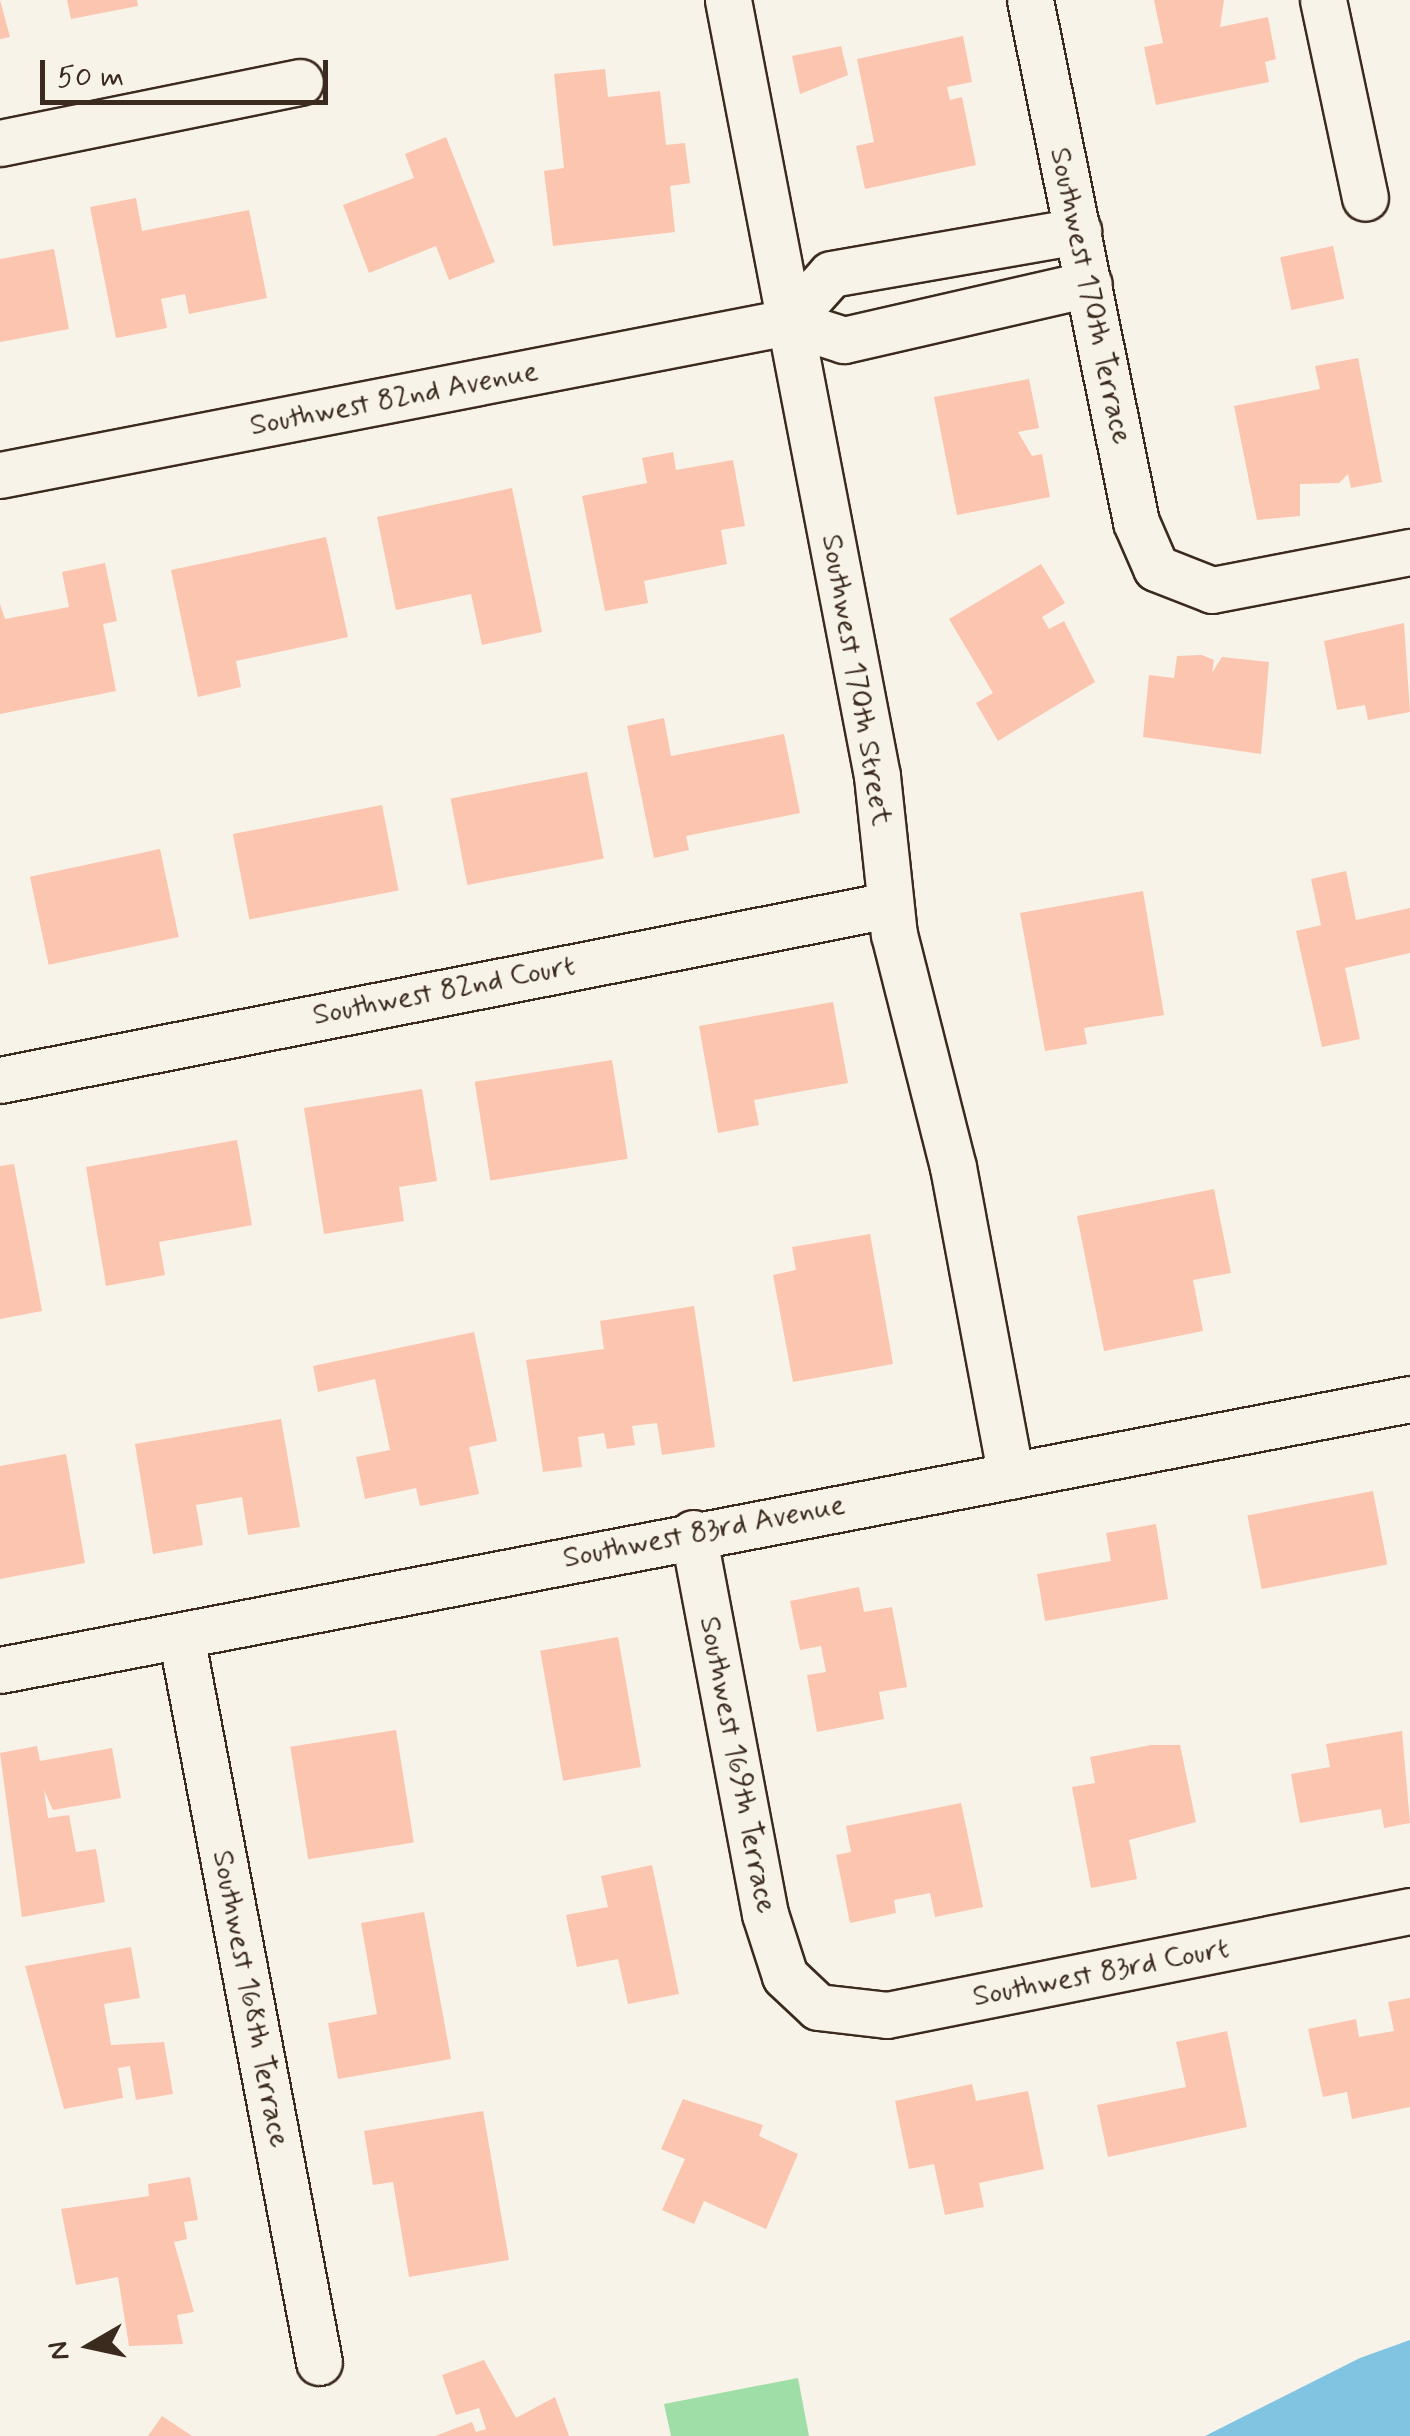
<!DOCTYPE html>
<style>
body{margin:0}
#map{position:relative;width:1410px;height:2436px;overflow:hidden;background:#f7f3e8;font-family:Mynerve,sans-serif}
div>[style]{position:absolute}
[style*='--x']{left:calc(var(--x)*1px);top:calc(var(--y)*1px);width:calc(var(--w)*1px);rotate:calc(var(--a)*1deg)}
.green>*{inset:0;background:#9fdea6}
.water>*{inset:0;background:#81c4e1}
.building>*{inset:0;background:#fcc5af;transform-origin:0 0}
.roads{filter:drop-shadow(2px 0 #3b2a1e) drop-shadow(-2px 0 #3b2a1e) drop-shadow(0 2px #3b2a1e) drop-shadow(0 -2px #3b2a1e)}
.street>*{height:45px;margin:-22.5px;padding:0 22.5px;transform-origin:22.5px;border-radius:22.5px;background:#f7f3e8}
span{translate:-50% -50%;white-space:nowrap;text-align:center;line-height:1.15;-webkit-text-stroke:8px #f7f3e8;paint-order:stroke}
.street-label{font-size:30px;color:#3b2a1e}
.north{position:absolute;left:40px;top:2296px;width:100px;height:100px;-webkit-text-stroke:8px #f7f3e8;paint-order:stroke;rotate:261deg;font-size:28px;font-weight:700;line-height:40px;text-align:center;color:#3b2a1e}
.north::after{content:'';display:block;margin:auto;width:35px;height:45px;background:#3b2a1e;clip-path:polygon(50% 0,100% 100%,50% 72%,0 100%)}
.scale{position:absolute;left:40px;top:60px;width:288px;height:45px;box-sizing:border-box;border:5px solid #3b2a1e;border-top:0;padding-left:12px;font-size:30px;line-height:35px;white-space:nowrap;color:#3b2a1e;-webkit-text-stroke:8px #f7f3e8;paint-order:stroke}
</style>
<div id="map">
<div class="green">
<div style="clip-path:polygon(798px 2378px,809px 2436px,671px 2436px,664px 2404px)"></div>
</div>
<div class="water">
<div style="clip-path:polygon(1410px 2340px,1410px 2436px,1205px 2436px,1360px 2358px)"></div>
</div>
<div class="building">
<div style="clip-path:polygon(0 0,10px 37px,0 39px)"></div>
<div style="clip-path:polygon(67px 0,137px 0,138px 6px,71px 19px)"></div>
<div style="clip-path:polygon(1154px 0,1224px 0,1220px 27px,1268px 17px,1276px 59px,1265px 62px,1269px 82px,1156px 105px,1144px 47px,1163px 43px)"></div>
<div style="clip-path:polygon(963px 36px,972px 82px,947px 87px,950px 100px,962px 97px,976px 165px,865px 189px,856px 146px,874px 142px,857px 59px)"></div>
<div style="clip-path:polygon(841px 46px,848px 75px,800px 94px,792px 56px)"></div>
<div style="clip-path:polygon(605px 69px,608px 97px,660px 91px,666px 145px,685px 143px,690px 183px,670px 186px,675px 232px,553px 246px,544px 171px,564px 168px,554px 74px)"></div>
<div style="clip-path:polygon(446px 137px,495px 262px,449px 280px,436px 246px,369px 273px,343px 205px,414px 178px,405px 154px)"></div>
<div style="clip-path:polygon(136px 198px,142px 231px,249px 210px,267px 298px,189px 314px,185px 294px,161px 299px,167px 328px,116px 338px,90px 207px)"></div>
<div style="left:1333px;top:246px;width:54px;height:54px;rotate:78deg"></div>
<div style="clip-path:polygon(54px 249px,69px 329px,0 342px,0 259px)"></div>
<div style="clip-path:polygon(1358px 358px,1382px 482px,1351px 488px,1348px 474px,1339px 483px,1300px 484px,1300px 516px,1257px 520px,1234px 406px,1320px 389px,1315px 366px)"></div>
<div style="clip-path:polygon(1029px 379px,1039px 428px,1018px 432px,1032px 456px,1042px 454px,1050px 497px,957px 515px,934px 397px)"></div>
<div style="clip-path:polygon(673px 452px,676px 470px,733px 460px,745px 526px,721px 530px,727px 564px,644px 581px,648px 603px,605px 611px,582px 496px,647px 483px,642px 458px)"></div>
<div style="clip-path:polygon(512px 488px,542px 632px,482px 645px,471px 594px,396px 610px,377px 517px)"></div>
<div style="clip-path:polygon(326px 537px,348px 637px,236px 661px,241px 687px,198px 697px,171px 570px)"></div>
<div style="clip-path:polygon(105px 563px,117px 621px,103px 624px,116px 691px,0 714px,0 604px,5px 619px,69px 607px,62px 572px)"></div>
<div style="clip-path:polygon(1041px 564px,1065px 603px,1042px 617px,1049px 629px,1064px 621px,1095px 682px,998px 741px,976px 703px,993px 693px,949px 619px)"></div>
<div style="clip-path:polygon(1404px 623px,1410px 712px,1368px 720px,1365px 705px,1337px 710px,1324px 641px)"></div>
<div style="clip-path:polygon(1202px 655px,1214px 660px,1212px 673px,1222px 657px,1269px 662px,1261px 754px,1143px 737px,1149px 675px,1174px 678px,1177px 656px)"></div>
<div style="clip-path:polygon(664px 718px,671px 756px,784px 734px,800px 813px,686px 836px,689px 850px,654px 858px,627px 726px)"></div>
<div style="left:587px;top:772px;width:88px;height:139px;rotate:79deg"></div>
<div style="left:382px;top:805px;width:87px;height:152px;rotate:79deg"></div>
<div style="left:160px;top:849px;width:90px;height:133px;rotate:78deg"></div>
<div style="clip-path:polygon(1346px 871px,1356px 920px,1410px 908px,1410px 953px,1345px 968px,1360px 1039px,1322px 1047px,1296px 931px,1321px 925px,1311px 879px)"></div>
<div style="clip-path:polygon(1143px 891px,1164px 1015px,1084px 1028px,1087px 1044px,1045px 1051px,1020px 913px)"></div>
<div style="clip-path:polygon(833px 1002px,848px 1083px,754px 1100px,759px 1125px,718px 1133px,699px 1026px)"></div>
<div style="left:612px;top:1060px;width:100px;height:139px;rotate:81deg"></div>
<div style="clip-path:polygon(422px 1089px,437px 1181px,399px 1187px,404px 1221px,324px 1234px,304px 1108px)"></div>
<div style="clip-path:polygon(237px 1140px,252px 1225px,159px 1242px,165px 1275px,106px 1286px,86px 1167px)"></div>
<div style="clip-path:polygon(14px 1164px,42px 1311px,0 1319px,0 1166px)"></div>
<div style="clip-path:polygon(1214px 1189px,1231px 1273px,1193px 1280px,1203px 1331px,1104px 1351px,1077px 1216px)"></div>
<div style="clip-path:polygon(870px 1234px,893px 1364px,793px 1382px,773px 1275px,796px 1270px,792px 1247px)"></div>
<div style="clip-path:polygon(694px 1306px,715px 1447px,662px 1455px,657px 1423px,632px 1426px,635px 1445px,607px 1449px,604px 1433px,578px 1437px,582px 1467px,543px 1472px,526px 1360px,604px 1349px,600px 1321px)"></div>
<div style="clip-path:polygon(474px 1332px,497px 1441px,469px 1447px,479px 1494px,420px 1506px,416px 1488px,365px 1499px,356px 1457px,390px 1450px,375px 1379px,318px 1392px,313px 1366px)"></div>
<div style="clip-path:polygon(281px 1419px,300px 1527px,248px 1535px,242px 1497px,196px 1505px,203px 1545px,153px 1554px,135px 1444px)"></div>
<div style="clip-path:polygon(66px 1454px,85px 1563px,0 1579px,0 1466px)"></div>
<div style="left:1373px;top:1491px;width:75px;height:128px;rotate:79deg"></div>
<div style="clip-path:polygon(1156px 1524px,1168px 1599px,1045px 1621px,1037px 1574px,1111px 1561px,1106px 1533px)"></div>
<div style="clip-path:polygon(859px 1587px,864px 1612px,892px 1607px,907px 1687px,879px 1692px,884px 1719px,817px 1732px,807px 1675px,826px 1672px,821px 1646px,800px 1650px,790px 1601px)"></div>
<div style="left:618px;top:1637px;width:132px;height:79px;rotate:80deg"></div>
<div style="left:396px;top:1730px;width:114px;height:107px;rotate:81deg"></div>
<div style="clip-path:polygon(1402px 1731px,1410px 1823px,1384px 1828px,1381px 1809px,1300px 1823px,1291px 1774px,1330px 1767px,1326px 1744px)"></div>
<div style="clip-path:polygon(1151px 1745px,1180px 1745px,1196px 1822px,1129px 1840px,1137px 1879px,1091px 1888px,1072px 1787px,1095px 1783px,1090px 1757px)"></div>
<div style="clip-path:polygon(37px 1746px,40px 1761px,112px 1748px,121px 1798px,53px 1810px,44px 1790px,48px 1818px,69px 1815px,76px 1852px,96px 1849px,105px 1902px,22px 1917px,0 1753px)"></div>
<div style="clip-path:polygon(961px 1803px,983px 1907px,935px 1917px,930px 1893px,894px 1900px,896px 1913px,850px 1923px,836px 1855px,851px 1852px,846px 1826px)"></div>
<div style="clip-path:polygon(652px 1865px,679px 1994px,628px 2004px,618px 1959px,577px 1967px,566px 1915px,608px 1907px,601px 1876px)"></div>
<div style="clip-path:polygon(424px 1912px,451px 2059px,338px 2079px,328px 2023px,377px 2014px,361px 1923px)"></div>
<div style="clip-path:polygon(131px 1947px,140px 1998px,104px 2004px,111px 2045px,164px 2042px,173px 2094px,136px 2100px,130px 2066px,118px 2068px,123px 2098px,64px 2109px,25px 1966px)"></div>
<div style="clip-path:polygon(1410px 1998px,1410px 2107px,1352px 2119px,1347px 2092px,1323px 2097px,1308px 2029px,1356px 2019px,1359px 2037px,1394px 2031px,1388px 2002px)"></div>
<div style="clip-path:polygon(1227px 2031px,1247px 2127px,1108px 2157px,1097px 2105px,1186px 2087px,1176px 2042px)"></div>
<div style="clip-path:polygon(972px 2084px,976px 2101px,1028px 2091px,1044px 2169px,979px 2183px,984px 2207px,945px 2215px,934px 2164px,909px 2169px,895px 2101px)"></div>
<div style="clip-path:polygon(683px 2099px,763px 2125px,759px 2136px,798px 2154px,766px 2229px,704px 2201px,694px 2224px,662px 2210px,685px 2159px,661px 2149px)"></div>
<div style="clip-path:polygon(483px 2111px,509px 2260px,409px 2277px,393px 2182px,373px 2185px,364px 2131px)"></div>
<div style="clip-path:polygon(190px 2177px,198px 2220px,184px 2222px,187px 2239px,174px 2242px,194px 2312px,177px 2315px,183px 2344px,129px 2346px,118px 2277px,76px 2285px,61px 2209px,149px 2196px,148px 2184px)"></div>
<div style="clip-path:polygon(484px 2360px,516px 2418px,555px 2397px,569px 2436px,435px 2436px,472px 2422px,476px 2432px,486px 2429px,479px 2408px,456px 2415px,442px 2375px)"></div>
<div style="clip-path:polygon(162px 2416px,192px 2436px,148px 2436px)"></div>
</div>
<div class="roads">
<div class="street">
<div style="--x:728;--y:0;--w:790;--a:79.13"></div>
<div style="--x:877;--y:776;--w:159;--a:83.9"></div>
<div style="--x:894;--y:934;--w:240;--a:75.8"></div>
<div style="--x:953;--y:1167;--w:314;--a:79.4"></div>
<div style="--x:1030;--y:0;--w:533;--a:78.52"></div>
<div style="--x:1136;--y:522;--w:50;--a:66.5"></div>
<div style="--x:1156;--y:568;--w:60;--a:21.4"></div>
<div style="--x:1212;--y:590;--w:202;--a:-10.9"></div>
<div style="--x:1323;--y:0;--w:202;--a:78"></div>
<div style="--x:0;--y:143;--w:306;--a:-11.5"></div>
<div style="--x:788;--y:322;--w:64;--a:-48.1"></div>
<div style="--x:831;--y:274;--w:251;--a:-9.9"></div>
<div style="--x:0;--y:475;--w:803;--a:-10.99"></div>
<div style="--x:788;--y:322;--w:59;--a:17.8"></div>
<div style="--x:844;--y:340;--w:251;--a:-12.9"></div>
<div style="--x:0;--y:1080;--w:906;--a:-11.14"></div>
<div style="--x:693;--y:1533;--w:388;--a:79.3"></div>
<div style="--x:765;--y:1914;--w:65;--a:72.1"></div>
<div style="--x:785;--y:1976;--w:45;--a:43.2"></div>
<div style="--x:818;--y:2007;--w:69;--a:6.6"></div>
<div style="--x:887;--y:2015;--w:533;--a:-11.25"></div>
<div style="--x:181;--y:1636;--w:739;--a:79.24"></div>
<div style="--x:0;--y:1670;--w:1436;--a:-10.88"></div>
</div>
</div>
<div class="street-label">
<span style="left:1090px;top:296px;rotate:78deg">Southwest 170th Terrace</span>
<span style="left:394px;top:399px;rotate:-11deg">Southwest 82nd Avenue</span>
<span style="left:856px;top:680px;rotate:80deg">Southwest 170th Street</span>
<span style="left:444px;top:991px;rotate:-11deg">Southwest 82nd Court</span>
<span style="left:704px;top:1532px;rotate:-11deg">Southwest 83rd Avenue</span>
<span style="left:737px;top:1765px;rotate:79deg">Southwest 169th Terrace</span>
<span style="left:1101px;top:1973px;rotate:-11deg">Southwest 83rd Court</span>
<span style="left:250px;top:1999px;rotate:79deg">Southwest 168th Terrace</span>
</div>
<div class="north">N</div>
<div class="scale">50 m</div>
</div>
